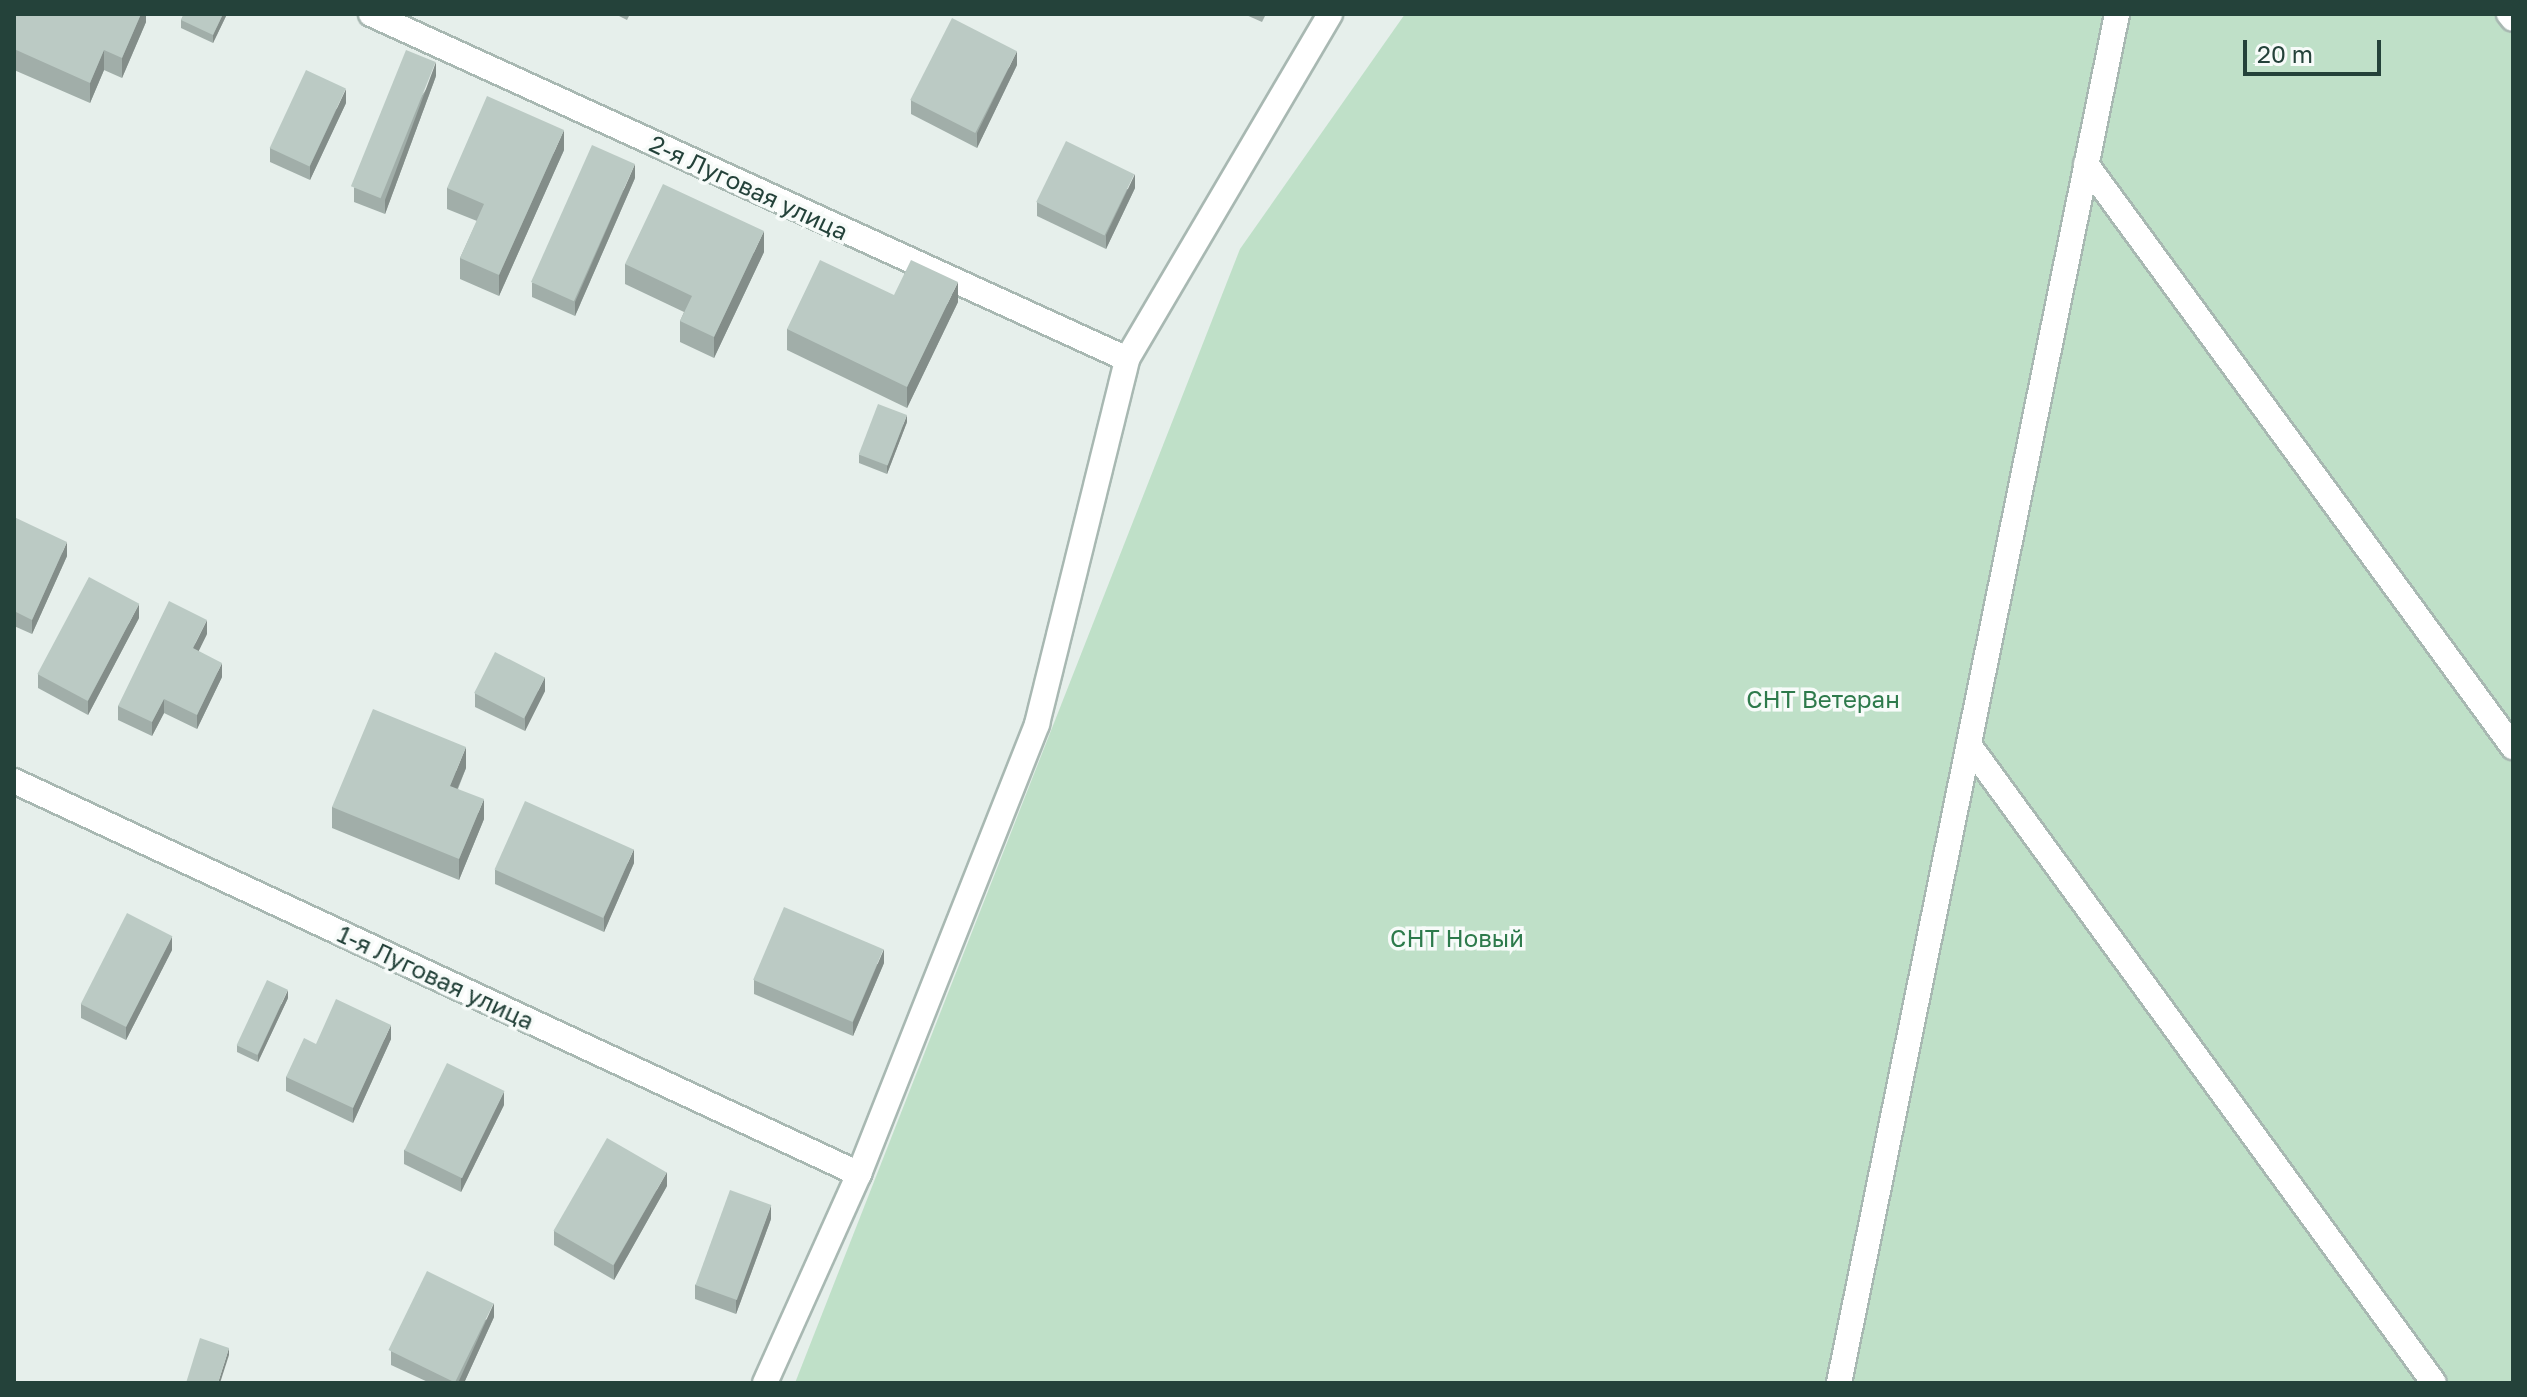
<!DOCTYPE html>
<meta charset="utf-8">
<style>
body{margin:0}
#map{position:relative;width:2527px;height:1397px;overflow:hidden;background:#e6efeb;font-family:"Golos Text",sans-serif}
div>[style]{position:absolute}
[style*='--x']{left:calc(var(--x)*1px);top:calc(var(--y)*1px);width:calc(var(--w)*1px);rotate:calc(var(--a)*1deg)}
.green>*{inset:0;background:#bfe0c8}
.roads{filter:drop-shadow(2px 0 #a8b8b2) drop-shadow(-2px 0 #a8b8b2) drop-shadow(0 2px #a8b8b2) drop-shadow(0 -2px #a8b8b2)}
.minor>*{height:24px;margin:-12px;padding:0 12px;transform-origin:12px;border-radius:12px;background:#fff}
.wall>*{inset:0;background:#a1aea9}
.shaded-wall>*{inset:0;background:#838d89}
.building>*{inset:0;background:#bbcac4;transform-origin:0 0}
span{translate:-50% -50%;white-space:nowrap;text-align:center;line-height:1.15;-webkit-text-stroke:7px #f7fbf9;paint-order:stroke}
.street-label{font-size:24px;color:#24423a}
.park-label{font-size:24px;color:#2d7a4b}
.frame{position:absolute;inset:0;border:16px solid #24423a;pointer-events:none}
.scale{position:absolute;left:2243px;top:40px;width:138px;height:36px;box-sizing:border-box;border:4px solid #24423a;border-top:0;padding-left:10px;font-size:24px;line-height:28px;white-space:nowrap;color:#24423a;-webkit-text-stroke:6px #f7fbf9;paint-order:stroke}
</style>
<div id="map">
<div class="green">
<div style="clip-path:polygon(1405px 14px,2513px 14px,2513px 1383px,795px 1383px,1240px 249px)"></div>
</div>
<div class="roads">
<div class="minor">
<div style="--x:371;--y:14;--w:831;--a:24.53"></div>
<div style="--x:2509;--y:14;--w:6;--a:51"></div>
<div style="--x:2086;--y:164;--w:723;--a:53.78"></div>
<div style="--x:1969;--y:745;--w:789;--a:53.91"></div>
<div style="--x:14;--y:781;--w:932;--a:24.94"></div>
<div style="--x:765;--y:1383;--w:229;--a:-65.8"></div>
<div style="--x:859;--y:1174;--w:484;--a:-68.4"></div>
<div style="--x:1037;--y:724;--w:376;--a:-76.1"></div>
<div style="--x:1127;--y:359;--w:400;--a:-59.5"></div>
<div style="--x:1839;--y:1383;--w:1397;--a:-78.52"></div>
</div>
</div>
<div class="wall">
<div style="clip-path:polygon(14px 14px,146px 14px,146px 22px,122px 78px,104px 70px,90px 103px,14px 70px)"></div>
<div style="clip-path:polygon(184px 14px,227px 14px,213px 43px,181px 28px,181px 20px)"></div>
<div style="clip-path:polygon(615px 14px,630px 14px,627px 20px)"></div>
<div style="clip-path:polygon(1244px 14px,1266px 14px,1262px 22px)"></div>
<div style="clip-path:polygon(1017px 65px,977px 148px,911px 114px,911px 100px)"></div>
<div style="clip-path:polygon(436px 76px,385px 214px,354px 202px,354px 188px)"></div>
<div style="clip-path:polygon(346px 103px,310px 180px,270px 162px,270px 148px)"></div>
<div style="clip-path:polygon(564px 150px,499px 296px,460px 279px,460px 258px,477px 221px,447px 209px,447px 188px)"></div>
<div style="clip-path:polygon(635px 178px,575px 316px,532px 297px,532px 283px)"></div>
<div style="clip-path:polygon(1135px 188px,1106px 249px,1037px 216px,1037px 202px)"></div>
<div style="clip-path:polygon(764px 252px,714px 358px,680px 342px,680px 321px,684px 312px,625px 284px,625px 264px)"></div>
<div style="clip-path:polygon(958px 302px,907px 408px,787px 350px,787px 329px)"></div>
<div style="clip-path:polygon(907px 422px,887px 474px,859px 463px,859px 455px)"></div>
<div style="clip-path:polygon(14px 517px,67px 556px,32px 634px,14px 626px)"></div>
<div style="clip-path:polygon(139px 618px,88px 715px,38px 688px,38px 674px)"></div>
<div style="clip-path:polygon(207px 634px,198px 651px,222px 677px,197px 729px,164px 713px,152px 736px,118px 720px,118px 706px)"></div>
<div style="clip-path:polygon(545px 691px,525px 731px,475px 707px,475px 693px)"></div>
<div style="clip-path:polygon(466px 768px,458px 789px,484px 819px,459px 880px,332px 828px,332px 807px)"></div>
<div style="clip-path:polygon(634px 863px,604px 932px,495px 884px,495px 870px)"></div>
<div style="clip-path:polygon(172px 950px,126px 1040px,81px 1018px,81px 1004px)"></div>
<div style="clip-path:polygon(884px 963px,853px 1036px,754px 994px,754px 980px)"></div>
<div style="clip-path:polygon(288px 998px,258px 1062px,237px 1052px,237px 1045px)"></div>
<div style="clip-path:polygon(391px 1039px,353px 1123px,286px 1091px,286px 1077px,316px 1044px)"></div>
<div style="clip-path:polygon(504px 1105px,461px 1192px,404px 1164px,404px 1150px)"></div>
<div style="clip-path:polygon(667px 1186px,614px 1280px,554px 1245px,554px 1231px)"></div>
<div style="clip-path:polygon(771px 1219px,736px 1314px,695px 1299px,695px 1285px)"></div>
<div style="clip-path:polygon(494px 1317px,464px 1383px,430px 1383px,391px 1365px,391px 1351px)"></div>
</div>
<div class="shaded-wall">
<div style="clip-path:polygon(141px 14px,146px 14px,146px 22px,122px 78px,122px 58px)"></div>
<div style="clip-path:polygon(223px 14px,227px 14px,213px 43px,213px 35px)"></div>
<div style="clip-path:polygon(104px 50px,104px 70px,90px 103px,90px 83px)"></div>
<div style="clip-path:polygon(1017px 51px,1017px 65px,977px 148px,977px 133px)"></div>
<div style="clip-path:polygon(436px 62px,436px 76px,385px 214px,385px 200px)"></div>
<div style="clip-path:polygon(346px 89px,346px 103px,310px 180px,310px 166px)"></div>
<div style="clip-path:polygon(564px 130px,564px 150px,499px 296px,499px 275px)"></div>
<div style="clip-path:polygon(635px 164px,635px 178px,575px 316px,575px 302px)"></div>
<div style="clip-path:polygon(1135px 174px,1135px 188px,1106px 249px,1106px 235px)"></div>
<div style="clip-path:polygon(764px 231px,764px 252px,714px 358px,714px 337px)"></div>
<div style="clip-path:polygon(958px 282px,958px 302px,907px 408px,907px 387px)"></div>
<div style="clip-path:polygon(907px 415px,907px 422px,887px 474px,887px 466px)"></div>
<div style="clip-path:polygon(67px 542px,67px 556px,32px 634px,32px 620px)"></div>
<div style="clip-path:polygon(139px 604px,139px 618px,88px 715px,88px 701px)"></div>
<div style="clip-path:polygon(207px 620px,207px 634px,193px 663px,193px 648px)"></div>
<div style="clip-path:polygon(222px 663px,222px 677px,197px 729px,197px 715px)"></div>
<div style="clip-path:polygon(545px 677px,545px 691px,525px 731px,525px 717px)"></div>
<div style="clip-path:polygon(164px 699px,164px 713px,152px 736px,152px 722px)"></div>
<div style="clip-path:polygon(466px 747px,466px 768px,450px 806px,450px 786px)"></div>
<div style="clip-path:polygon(484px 799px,484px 819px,459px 880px,459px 859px)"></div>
<div style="clip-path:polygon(634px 849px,634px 863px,604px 932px,604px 917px)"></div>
<div style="clip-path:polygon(172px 936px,172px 950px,126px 1040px,126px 1026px)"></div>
<div style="clip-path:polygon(884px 949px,884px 963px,853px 1036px,853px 1022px)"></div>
<div style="clip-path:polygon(288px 990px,288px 998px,258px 1062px,258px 1055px)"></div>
<div style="clip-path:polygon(391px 1025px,391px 1039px,353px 1123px,353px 1108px)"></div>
<div style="clip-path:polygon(504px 1091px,504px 1105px,461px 1192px,461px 1178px)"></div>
<div style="clip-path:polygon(667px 1172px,667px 1186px,614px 1280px,614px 1265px)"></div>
<div style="clip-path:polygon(771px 1205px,771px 1219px,736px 1314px,736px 1300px)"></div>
<div style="clip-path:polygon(494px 1303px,494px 1317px,464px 1383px,458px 1383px)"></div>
<div style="clip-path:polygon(229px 1348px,229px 1355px,220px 1383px,218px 1383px)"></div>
</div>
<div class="building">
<div style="clip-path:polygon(14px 14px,141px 14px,122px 58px,104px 50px,90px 83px,14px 49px)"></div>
<div style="clip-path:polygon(184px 14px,223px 14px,213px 35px,181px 20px)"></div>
<div style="left:952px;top:18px;width:73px;height:92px;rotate:27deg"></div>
<div style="left:406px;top:50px;width:32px;height:147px;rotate:22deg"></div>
<div style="left:306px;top:70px;width:44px;height:86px;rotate:25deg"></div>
<div style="clip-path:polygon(487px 96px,564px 130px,499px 275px,460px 258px,484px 204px,447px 188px)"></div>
<div style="left:1066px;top:141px;width:76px;height:68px;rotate:26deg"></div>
<div style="left:592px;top:145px;width:47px;height:150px;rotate:24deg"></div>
<div style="clip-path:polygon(663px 184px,764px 231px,714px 337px,680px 321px,692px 296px,625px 264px)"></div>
<div style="clip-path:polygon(820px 260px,894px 295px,911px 260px,958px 282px,907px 387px,787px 329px)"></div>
<div style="left:878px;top:404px;width:31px;height:54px;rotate:21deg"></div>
<div style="clip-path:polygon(14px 517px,67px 542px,32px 620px,14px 611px)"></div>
<div style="left:89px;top:577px;width:57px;height:110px;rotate:28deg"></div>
<div style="clip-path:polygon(169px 601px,207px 620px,193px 648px,222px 663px,197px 715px,164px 699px,152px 722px,118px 706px)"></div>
<div style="left:495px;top:652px;width:56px;height:46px;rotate:27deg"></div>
<div style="clip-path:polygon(373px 709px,466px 747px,450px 786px,484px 799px,459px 859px,332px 807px)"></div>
<div style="left:525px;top:801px;width:119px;height:75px;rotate:24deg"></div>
<div style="left:784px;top:907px;width:108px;height:79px;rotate:23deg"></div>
<div style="left:127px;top:913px;width:51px;height:102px;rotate:27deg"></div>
<div style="left:267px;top:980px;width:23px;height:72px;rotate:25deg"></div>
<div style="clip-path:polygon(336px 999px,391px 1025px,353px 1108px,286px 1077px,304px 1038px,316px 1044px)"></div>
<div style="left:447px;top:1063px;width:64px;height:97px;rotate:26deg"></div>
<div style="left:607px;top:1138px;width:69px;height:107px;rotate:30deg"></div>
<div style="left:730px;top:1190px;width:44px;height:101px;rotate:20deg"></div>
<div style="left:427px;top:1271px;width:74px;height:88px;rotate:26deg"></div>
<div style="clip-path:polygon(200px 1338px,229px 1348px,218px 1383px,186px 1383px)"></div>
</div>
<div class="street-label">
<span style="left:749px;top:187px;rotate:25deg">2-я Луговая улица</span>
<span style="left:436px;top:977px;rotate:25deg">1-я Луговая улица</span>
</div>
<div class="park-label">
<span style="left:1823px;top:699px">СНТ Ветеран</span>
<span style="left:1457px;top:938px">СНТ Новый</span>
</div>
<div class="frame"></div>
<div class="scale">20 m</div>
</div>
